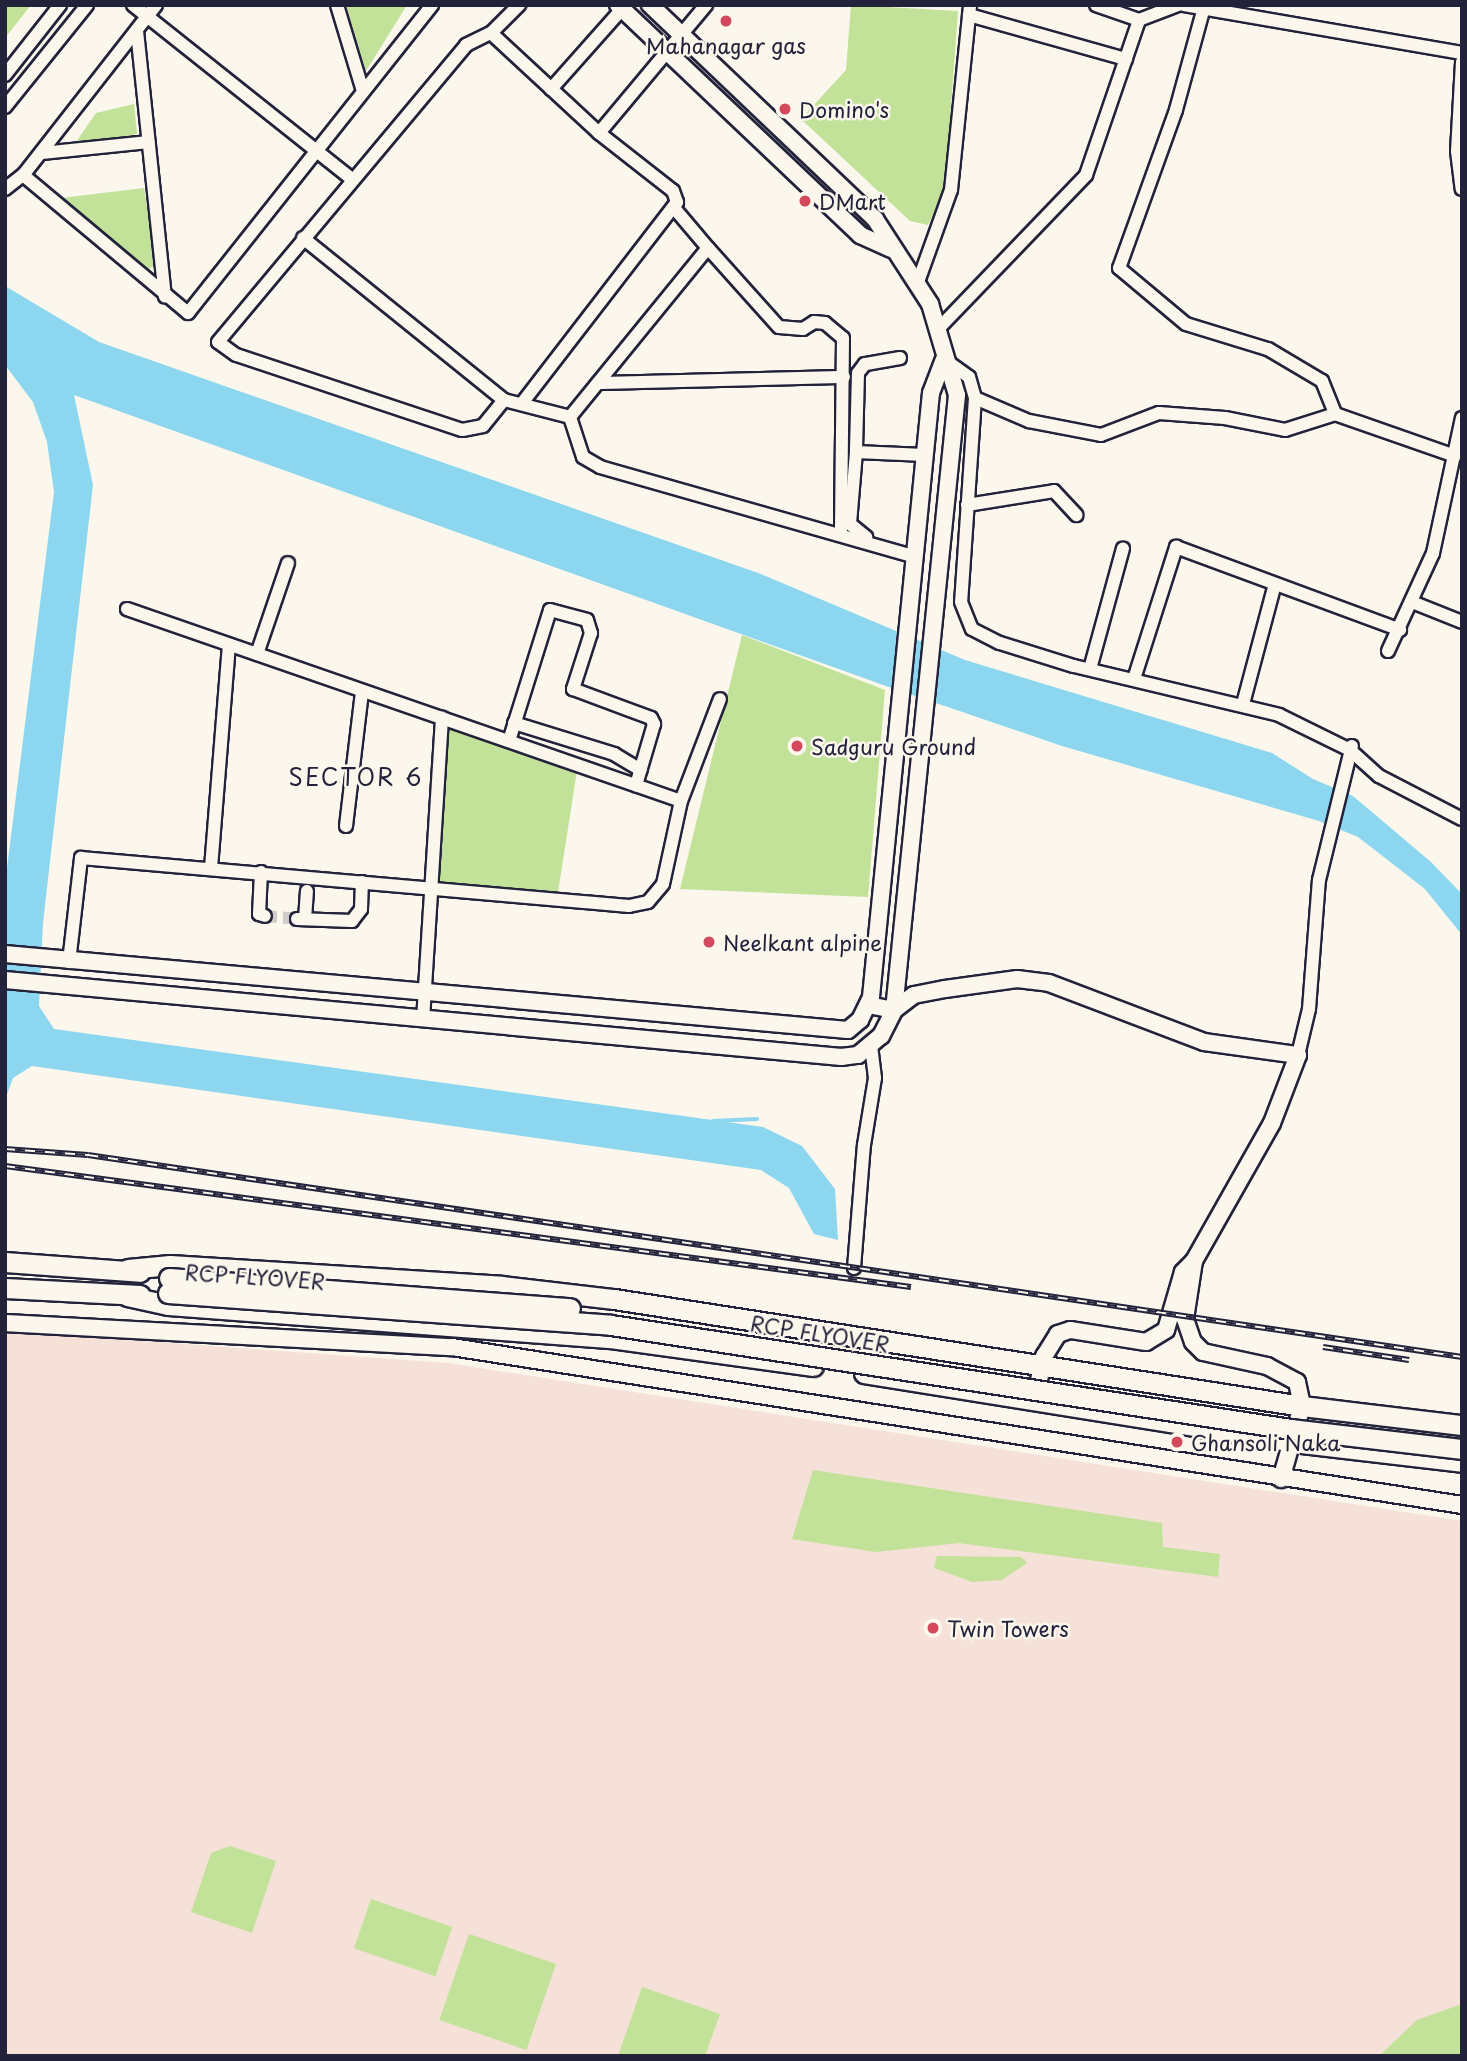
<!DOCTYPE html>
<style>
body{margin:0}
#map{position:relative;width:1467px;height:2061px;overflow:hidden;background:#fbf7ec;font-family:"Playpen Sans",sans-serif}
div>[style]{position:absolute}
[style*='--x']{left:calc(var(--x)*1px);top:calc(var(--y)*1px);width:calc(var(--w)*1px);rotate:calc(var(--a)*1deg)}
.built>*{inset:0;background:#f5e1d7}
.green>*{inset:0;background:#c2e199;transform-origin:0 0}
.water>*{inset:0;background:#8dd6ef}
.stream>*{height:3.5px;margin:-1.75px;padding:0 1.75px;transform-origin:1.75px;border-radius:1.75px;background:#8dd6ef}
.minor-tunnel>*{height:12px;margin-top:-6px;transform-origin:0;background:repeating-linear-gradient(90deg,#d0ccc9 0 12px,transparent 0 18px)}
.roads{filter:drop-shadow(2px 0 #22223b) drop-shadow(-2px 0 #22223b) drop-shadow(0 2px #22223b) drop-shadow(0 -2px #22223b)}
.minor>*{height:12px;margin:-6px;padding:0 6px;transform-origin:6px;border-radius:6px;background:#fbf7ec}
.tertiary>*{height:16px;margin:-8px;padding:0 8px;transform-origin:8px;border-radius:8px;background:#fbf7ec}
.primary>*{height:19px;margin:-9.5px;padding:0 9.5px;transform-origin:9.5px;border-radius:9.5px;background:#fbf7ec}
.rail>*{height:6px;margin-top:-3px;transform-origin:0;background:repeating-linear-gradient(90deg,#fbf7ec 0 10px,#22223b 0 20px);box-sizing:border-box;border-block:2px solid #22223b}
.bridges{filter:drop-shadow(2px 0 #22223b) drop-shadow(-2px 0 #22223b) drop-shadow(0 2px #22223b) drop-shadow(0 -2px #22223b)}
.primary-bridge>*{height:19px;margin:-9.5px;padding:0 9.5px;transform-origin:9.5px;border-radius:9.5px;background:#fbf7ec}
.dots>*{width:19px;height:19px;translate:-50% -50%;box-sizing:border-box;border:4px solid #fbf7ec;border-radius:50%}
span{translate:-50% -50%;white-space:nowrap;text-align:center;line-height:1.15;-webkit-text-stroke:5px #fbf7ec;paint-order:stroke}
.poi-label{font-size:21px;color:#22223b}
.left{translate:0 -50%;text-align:left}
.street-label{font-size:21px;color:#22223b}
.neighbourhood-label{font-size:23px;color:#22223b;letter-spacing:2px}
.frame{position:absolute;inset:0;border:7px solid #22223b;pointer-events:none}
</style>
<div id="map">
<div class="built">
<div style="clip-path:polygon(5px 1331px,448px 1363px,1462px 1521px,1462px 2056px,5px 2056px)"></div>
</div>
<div class="green">
<div style="clip-path:polygon(31px 5px,5px 38px,5px 6px)"></div>
<div style="clip-path:polygon(346px 5px,407px 5px,366px 71px)"></div>
<div style="clip-path:polygon(851px 5px,958px 11px,945px 188px,928px 225px,910px 221px,801px 119px,846px 70px)"></div>
<div style="clip-path:polygon(134px 104px,137px 134px,74px 145px,96px 113px)"></div>
<div style="clip-path:polygon(144px 188px,156px 264px,149px 269px,61px 198px)"></div>
<div style="clip-path:polygon(742px 635px,885px 690px,868px 897px,680px 889px)"></div>
<div style="clip-path:polygon(448px 720px,578px 764px,558px 892px,437px 882px)"></div>
<div style="clip-path:polygon(813px 1470px,1162px 1523px,1163px 1547px,1220px 1554px,1218px 1577px,959px 1543px,876px 1552px,792px 1539px)"></div>
<div style="clip-path:polygon(937px 1556px,1021px 1557px,1027px 1563px,1002px 1580px,972px 1582px,934px 1568px)"></div>
<div style="clip-path:polygon(230px 1846px,276px 1861px,252px 1933px,191px 1912px,211px 1853px)"></div>
<div style="left:371px;top:1899px;width:86px;height:52px;rotate:19deg"></div>
<div style="left:469px;top:1934px;width:92px;height:91px;rotate:19deg"></div>
<div style="clip-path:polygon(642px 1987px,720px 2014px,705px 2056px,618px 2056px)"></div>
<div style="clip-path:polygon(1462px 2004px,1462px 2056px,1379px 2056px,1417px 2020px)"></div>
</div>
<div class="water">
<div style="clip-path:polygon(5px 286px,99px 342px,761px 574px,965px 660px,1272px 753px,1313px 779px,1353px 796px,1431px 862px,1462px 894px,1462px 935px,1425px 889px,1358px 837px,1319px 821px,1062px 746px,886px 686px,74px 395px,93px 485px,43px 923px,39px 1006px,54px 1029px,763px 1127px,802px 1146px,835px 1189px,838px 1240px,814px 1234px,789px 1188px,761px 1170px,32px 1066px,13px 1078px,5px 1100px,5px 884px,54px 492px,47px 442px,33px 402px,5px 365px)"></div>
</div>
<div class="stream">
<div style="--x:713;--y:1121;--w:44;--a:-2.6"></div>
</div>
<div class="minor-tunnel">
<div style="--x:265;--y:916;--w:32;--a:5"></div>
</div>
<div class="roads">
<div class="minor">
<div style="--x:133;--y:5;--w:280;--a:38.5"></div>
<div style="--x:156;--y:5;--w:216;--a:128"></div>
<div style="--x:23;--y:175;--w:215;--a:39.9"></div>
<div style="--x:188;--y:313;--w:393;--a:-51.6"></div>
<div style="--x:337;--y:5;--w:90;--a:73.2"></div>
<div style="--x:1096;--y:5;--w:46;--a:19.2"></div>
<div style="--x:1184;--y:5;--w:282;--a:9.8"></div>
<div style="--x:1203;--y:11;--w:103;--a:105.3"></div>
<div style="--x:1176;--y:110;--w:168;--a:109.8"></div>
<div style="--x:1119;--y:268;--w:87;--a:39.9"></div>
<div style="--x:1186;--y:324;--w:86;--a:17"></div>
<div style="--x:1268;--y:349;--w:63;--a:30.7"></div>
<div style="--x:1322;--y:381;--w:35;--a:68"></div>
<div style="--x:1335;--y:414;--w:127;--a:19.3"></div>
<div style="--x:969;--y:15;--w:163;--a:15.7"></div>
<div style="--x:137;--y:31;--w:267;--a:84"></div>
<div style="--x:491;--y:33;--w:147;--a:42.8"></div>
<div style="--x:599;--y:133;--w:94;--a:38.1"></div>
<div style="--x:673;--y:191;--w:12;--a:70"></div>
<div style="--x:677;--y:202;--w:252;--a:127.6"></div>
<div style="--x:1462;--y:62;--w:89;--a:93.2"></div>
<div style="--x:1457;--y:151;--w:38;--a:83"></div>
<div style="--x:5;--y:75;--w:89;--a:-51.8"></div>
<div style="--x:551;--y:89;--w:107;--a:-48.4"></div>
<div style="--x:5;--y:107;--w:131;--a:-51.2"></div>
<div style="--x:599;--y:133;--w:167;--a:-50.1"></div>
<div style="--x:42;--y:153;--w:107;--a:-5.9"></div>
<div style="--x:5;--y:189;--w:23;--a:-38"></div>
<div style="--x:303;--y:238;--w:258;--a:38.9"></div>
<div style="--x:504;--y:400;--w:68;--a:14.4"></div>
<div style="--x:708;--y:248;--w:106;--a:48.1"></div>
<div style="--x:779;--y:327;--w:24;--a:5"></div>
<div style="--x:803;--y:329;--w:13;--a:-32"></div>
<div style="--x:814;--y:322;--w:11;--a:5"></div>
<div style="--x:825;--y:323;--w:23;--a:40"></div>
<div style="--x:843;--y:338;--w:197;--a:90.6"></div>
<div style="--x:918;--y:282;--w:98;--a:-70.3"></div>
<div style="--x:951;--y:190;--w:186;--a:-84.1"></div>
<div style="--x:939;--y:328;--w:212;--a:-46.1"></div>
<div style="--x:1086;--y:175;--w:164;--a:-71.1"></div>
<div style="--x:1139;--y:20;--w:42;--a:-21"></div>
<div style="--x:900;--y:358;--w:36;--a:170"></div>
<div style="--x:865;--y:364;--w:11;--a:128"></div>
<div style="--x:858;--y:373;--w:79;--a:91.5"></div>
<div style="--x:856;--y:452;--w:69;--a:2.5"></div>
<div style="--x:944;--y:359;--w:31;--a:36"></div>
<div style="--x:969;--y:377;--w:22;--a:74"></div>
<div style="--x:975;--y:398;--w:204;--a:93.9"></div>
<div style="--x:961;--y:602;--w:29;--a:68"></div>
<div style="--x:972;--y:629;--w:31;--a:27"></div>
<div style="--x:1000;--y:643;--w:77;--a:17.3"></div>
<div style="--x:1074;--y:666;--w:211;--a:13.4"></div>
<div style="--x:1279;--y:715;--w:79;--a:26.2"></div>
<div style="--x:1350;--y:750;--w:39;--a:42"></div>
<div style="--x:1379;--y:776;--w:93;--a:27.4"></div>
<div style="--x:598;--y:383;--w:246;--a:-1.4"></div>
<div style="--x:975;--y:398;--w:59;--a:23.1"></div>
<div style="--x:1029;--y:421;--w:73;--a:11"></div>
<div style="--x:1101;--y:435;--w:62;--a:-20.8"></div>
<div style="--x:1159;--y:413;--w:66;--a:4.3"></div>
<div style="--x:1225;--y:418;--w:61;--a:11.3"></div>
<div style="--x:1285;--y:430;--w:52;--a:-17.7"></div>
<div style="--x:504;--y:400;--w:33;--a:129"></div>
<div style="--x:483;--y:426;--w:21;--a:169"></div>
<div style="--x:462;--y:430;--w:238;--a:-161.6"></div>
<div style="--x:236;--y:355;--w:22;--a:-144"></div>
<div style="--x:218;--y:342;--w:387;--a:-50.1"></div>
<div style="--x:466;--y:45;--w:28;--a:-26"></div>
<div style="--x:491;--y:33;--w:40;--a:-45"></div>
<div style="--x:570;--y:417;--w:42;--a:72"></div>
<div style="--x:583;--y:457;--w:20;--a:30"></div>
<div style="--x:600;--y:467;--w:328;--a:15.9"></div>
<div style="--x:570;--y:417;--w:218;--a:-50.8"></div>
<div style="--x:708;--y:248;--w:51;--a:-130.2"></div>
<div style="--x:856;--y:452;--w:72;--a:94.8"></div>
<div style="--x:850;--y:524;--w:21;--a:39"></div>
<div style="--x:967;--y:505;--w:88;--a:-9.1"></div>
<div style="--x:1054;--y:491;--w:33;--a:47"></div>
<div style="--x:1412;--y:602;--w:54;--a:21.8"></div>
<div style="--x:127;--y:609;--w:586;--a:19.11"></div>
<div style="--x:1388;--y:651;--w:108;--a:-65.3"></div>
<div style="--x:1433;--y:553;--w:138;--a:-77.9"></div>
<div style="--x:257;--y:654;--w:96;--a:-71.2"></div>
<div style="--x:1090;--y:669;--w:125;--a:-74.7"></div>
<div style="--x:1134;--y:679;--w:139;--a:-72.3"></div>
<div style="--x:1176;--y:547;--w:239;--a:20.3"></div>
<div style="--x:1243;--y:704;--w:124;--a:-75.1"></div>
<div style="--x:514;--y:723;--w:105;--a:17.2"></div>
<div style="--x:614;--y:754;--w:31;--a:31"></div>
<div style="--x:509;--y:741;--w:137;--a:-72.6"></div>
<div style="--x:550;--y:610;--w:38;--a:15"></div>
<div style="--x:587;--y:620;--w:14;--a:73"></div>
<div style="--x:591;--y:633;--w:59;--a:107.8"></div>
<div style="--x:573;--y:689;--w:83;--a:20.4"></div>
<div style="--x:651;--y:718;--w:7;--a:63"></div>
<div style="--x:654;--y:724;--w:64;--a:106.4"></div>
<div style="--x:346;--y:826;--w:136;--a:-83.2"></div>
<div style="--x:211;--y:868;--w:224;--a:-85.4"></div>
<div style="--x:261;--y:872;--w:42;--a:92.7"></div>
<div style="--x:259;--y:914;--w:6;--a:18"></div>
<div style="--x:297;--y:919;--w:55;--a:2.1"></div>
<div style="--x:352;--y:921;--w:15;--a:-53"></div>
<div style="--x:361;--y:909;--w:27;--a:-88"></div>
<div style="--x:305;--y:919;--w:28;--a:-86"></div>
<div style="--x:69;--y:962;--w:105;--a:-83.4"></div>
<div style="--x:81;--y:858;--w:550;--a:5.01"></div>
<div style="--x:629;--y:906;--w:19;--a:-12"></div>
<div style="--x:648;--y:902;--w:23;--a:-50"></div>
<div style="--x:663;--y:884;--w:85;--a:-77.8"></div>
<div style="--x:681;--y:801;--w:109;--a:-69.1"></div>
<div style="--x:423;--y:1020;--w:303;--a:-86.4"></div>
<div style="--x:1298;--y:1055;--w:47;--a:-76.6"></div>
<div style="--x:1309;--y:1009;--w:129;--a:-85.6"></div>
<div style="--x:1319;--y:880;--w:138;--a:-76.2"></div>
<div style="--x:854;--y:1268;--w:123;--a:-85.4"></div>
<div style="--x:864;--y:1145;--w:68;--a:-80.7"></div>
<div style="--x:875;--y:1078;--w:32;--a:-97"></div>
</div>
<div class="tertiary">
<div style="--x:618;--y:5;--w:334;--a:43.5"></div>
<div style="--x:860;--y:235;--w:34;--a:24"></div>
<div style="--x:5;--y:954;--w:846;--a:5.15"></div>
<div style="--x:848;--y:1030;--w:16;--a:-40"></div>
<div style="--x:860;--y:1020;--w:25;--a:-64"></div>
<div style="--x:871;--y:997;--w:607;--a:-84.33"></div>
<div style="--x:931;--y:393;--w:36;--a:-69"></div>
<div style="--x:5;--y:980;--w:840;--a:5.26"></div>
<div style="--x:841;--y:1057;--w:17;--a:-7"></div>
<div style="--x:858;--y:1055;--w:30;--a:-40"></div>
<div style="--x:881;--y:1036;--w:29;--a:-63"></div>
<div style="--x:894;--y:1010;--w:618;--a:-84.15"></div>
<div style="--x:957;--y:395;--w:95;--a:-106.5"></div>
<div style="--x:930;--y:304;--w:101;--a:-122.9"></div>
<div style="--x:875;--y:219;--w:311;--a:-136.4"></div>
<div style="--x:868;--y:1005;--w:26;--a:11"></div>
<div style="--x:894;--y:1010;--w:25;--a:-37"></div>
<div style="--x:914;--y:995;--w:32;--a:-11"></div>
<div style="--x:945;--y:989;--w:73;--a:-7.9"></div>
<div style="--x:1017;--y:979;--w:32;--a:7"></div>
<div style="--x:1049;--y:983;--w:166;--a:20.8"></div>
<div style="--x:1204;--y:1042;--w:95;--a:7.9"></div>
<div style="--x:1298;--y:1055;--w:73;--a:110.9"></div>
<div style="--x:1272;--y:1123;--w:159;--a:119.5"></div>
<div style="--x:1194;--y:1261;--w:16;--a:135"></div>
<div style="--x:1183;--y:1272;--w:60;--a:106.3"></div>
<div style="--x:1166;--y:1330;--w:23;--a:149"></div>
<div style="--x:1146;--y:1342;--w:77;--a:-171"></div>
<div style="--x:1070;--y:1330;--w:13;--a:162"></div>
<div style="--x:1058;--y:1334;--w:26;--a:122"></div>
<div style="--x:1044;--y:1356;--w:45;--a:101.6"></div>
<div style="--x:1194;--y:1261;--w:59;--a:98.8"></div>
<div style="--x:1185;--y:1319;--w:24;--a:71"></div>
<div style="--x:1193;--y:1342;--w:14;--a:45"></div>
<div style="--x:1203;--y:1352;--w:66;--a:12.3"></div>
<div style="--x:1267;--y:1366;--w:34;--a:28"></div>
<div style="--x:1297;--y:1382;--w:25;--a:78"></div>
<div style="--x:1302;--y:1406;--w:76;--a:106"></div>
<div style="--x:5;--y:1323;--w:448;--a:3.1"></div>
<div style="--x:452;--y:1347;--w:1022;--a:8.89"></div>
</div>
<div class="primary">
<div style="--x:5;--y:1262;--w:135;--a:4.2"></div>
<div style="--x:128;--y:1269;--w:42;--a:-5.4"></div>
<div style="--x:170;--y:1265;--w:332;--a:3.6"></div>
<div style="--x:501;--y:1286;--w:114;--a:6.6"></div>
<div style="--x:614;--y:1299;--w:696;--a:8.84"></div>
<div style="--x:1302;--y:1406;--w:161;--a:6.8"></div>
<div style="--x:5;--y:1288;--w:135;--a:3"></div>
<div style="--x:127;--y:1296;--w:42;--a:12.4"></div>
<div style="--x:168;--y:1305;--w:442;--a:4.3"></div>
<div style="--x:609;--y:1338;--w:206;--a:7.8"></div>
<div style="--x:864;--y:1373;--w:435;--a:9.1"></div>
<div style="--x:1293;--y:1442;--w:170;--a:6.7"></div>
</div>
</div>
<div class="rail">
<div style="--x:5;--y:1149;--w:83;--a:4.1"></div>
<div style="--x:88;--y:1155;--w:1389;--a:8.36"></div>
<div style="--x:5;--y:1166;--w:914;--a:7.61"></div>
<div style="--x:1323;--y:1347;--w:87;--a:8.6"></div>
</div>
<div class="bridges">
<div class="primary-bridge">
<div style="--x:169;--y:1278;--w:402;--a:4.3"></div>
<div style="--x:168;--y:1293;--w:444;--a:4.1"></div>
<div style="--x:611;--y:1325;--w:688;--a:8.7"></div>
<div style="--x:1291;--y:1429;--w:172;--a:6.7"></div>
</div>
</div>
<div class="dots">
<div style="left:726px;top:21px;background:#d1495b"></div>
<div style="left:785px;top:109px;background:#d1495b"></div>
<div style="left:805px;top:201px;background:#d1495b"></div>
<div style="left:797px;top:746px;background:#d1495b"></div>
<div style="left:709px;top:942px;background:#d1495b"></div>
<div style="left:1177px;top:1442px;background:#d1495b"></div>
<div style="left:933px;top:1628px;background:#d1495b"></div>
</div>
<div class="poi-label">
<span style="left:726px;top:45px">Mahanagar gas</span>
<span class="left" style="left:799px;top:109px">Domino's</span>
<span class="left" style="left:819px;top:201px">DMart</span>
<span class="left" style="left:811px;top:746px">Sadguru Ground</span>
<span class="left" style="left:723px;top:942px">Neelkant alpine</span>
<span class="left" style="left:1191px;top:1442px">Ghansoli Naka</span>
<span class="left" style="left:947px;top:1628px">Twin Towers</span>
</div>
<div class="street-label">
<span style="left:255px;top:1276px;rotate:4deg">RCP FLYOVER</span>
<span style="left:820px;top:1333px;rotate:9deg">RCP FLYOVER</span>
</div>
<div class="neighbourhood-label">
<span style="left:356px;top:777px">SECTOR 6</span>
</div>
<div class="frame"></div>
</div>
